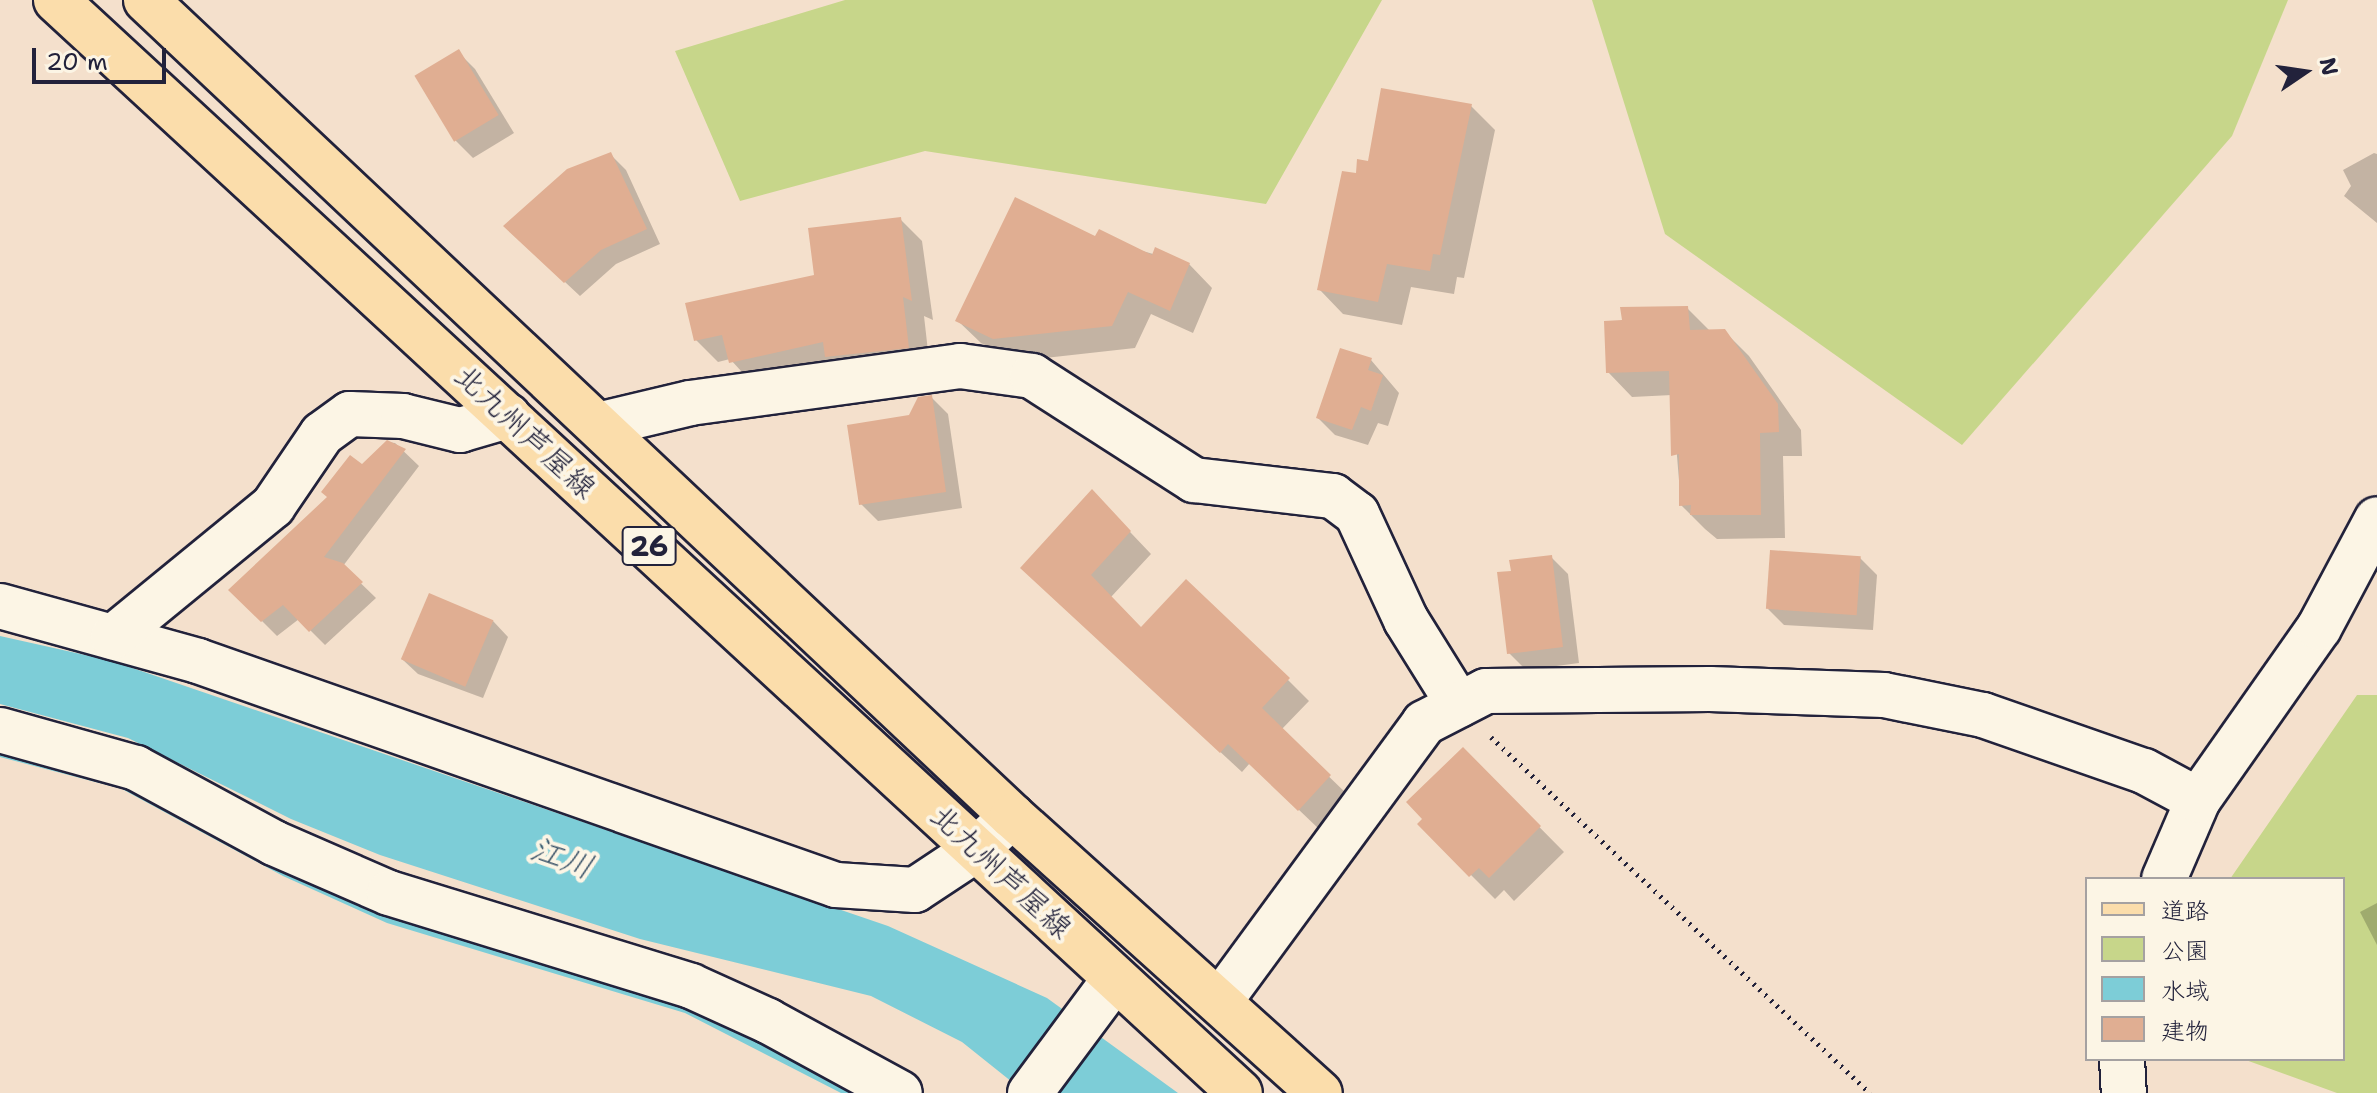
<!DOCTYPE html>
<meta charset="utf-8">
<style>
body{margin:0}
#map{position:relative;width:2377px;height:1093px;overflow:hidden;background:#f4e0cc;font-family:"Shantell Sans","Klee One",sans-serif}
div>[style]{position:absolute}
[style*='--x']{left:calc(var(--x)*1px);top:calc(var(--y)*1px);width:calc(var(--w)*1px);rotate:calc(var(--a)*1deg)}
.green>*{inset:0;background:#c7d68a}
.water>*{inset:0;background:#7dcdd7}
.shadow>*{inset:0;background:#0003}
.building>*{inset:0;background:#e0ae92;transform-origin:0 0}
.path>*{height:5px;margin-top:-2.5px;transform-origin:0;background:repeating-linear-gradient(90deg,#22223b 0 2px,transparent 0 8px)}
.roads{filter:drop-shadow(2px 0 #22223b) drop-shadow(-2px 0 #22223b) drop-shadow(0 2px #22223b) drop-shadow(0 -2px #22223b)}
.minor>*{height:44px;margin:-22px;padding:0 22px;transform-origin:22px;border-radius:22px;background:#fcf5e5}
.primary>*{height:44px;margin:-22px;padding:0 22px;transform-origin:22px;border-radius:22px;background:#fbddab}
span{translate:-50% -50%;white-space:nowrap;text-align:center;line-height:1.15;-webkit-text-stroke:8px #fcf5e5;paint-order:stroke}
.shield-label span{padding:2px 6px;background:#fcf5e5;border:2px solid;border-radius:6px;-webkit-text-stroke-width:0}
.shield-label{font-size:28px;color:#22223b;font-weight:700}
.street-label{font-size:30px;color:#22223b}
.water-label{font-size:32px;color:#3d556a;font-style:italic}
.legend{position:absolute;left:2085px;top:877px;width:260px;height:184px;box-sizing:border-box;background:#fcf5e5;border:2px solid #a5a1a1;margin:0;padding:10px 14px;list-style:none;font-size:24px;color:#22223b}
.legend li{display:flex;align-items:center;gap:16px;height:40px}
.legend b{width:40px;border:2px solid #a5a1a1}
.north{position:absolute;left:2265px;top:32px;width:80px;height:80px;-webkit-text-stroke:6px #fcf5e5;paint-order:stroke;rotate:77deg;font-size:22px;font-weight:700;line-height:32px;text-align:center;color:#22223b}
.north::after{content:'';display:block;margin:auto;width:28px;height:36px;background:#22223b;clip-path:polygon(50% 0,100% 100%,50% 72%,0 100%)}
.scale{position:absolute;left:32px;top:48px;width:134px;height:36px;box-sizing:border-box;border:4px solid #22223b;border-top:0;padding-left:10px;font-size:24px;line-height:28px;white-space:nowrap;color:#22223b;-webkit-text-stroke:6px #fcf5e5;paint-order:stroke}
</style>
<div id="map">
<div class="green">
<div style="clip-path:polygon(845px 0,1382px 0,1266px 204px,925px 151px,740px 201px,675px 51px)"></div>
<div style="clip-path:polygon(1592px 0,2288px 0,2232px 136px,1962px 445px,1665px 234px)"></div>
<div style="clip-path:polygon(2357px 695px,2377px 695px,2377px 1093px,2337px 1093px,2243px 1059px,2343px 1059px,2343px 879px,2230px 879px)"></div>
</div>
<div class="water">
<div style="clip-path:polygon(0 636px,112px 661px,888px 926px,1047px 998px,1178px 1093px,1026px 1093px,962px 1042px,871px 996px,640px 939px,380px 855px,291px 819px,128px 738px,0 704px)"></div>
<div style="clip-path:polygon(0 751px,119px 778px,706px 1011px,858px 1093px,841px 1093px,685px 1013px,387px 923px,283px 876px,122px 789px,0 757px)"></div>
</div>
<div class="shadow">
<div style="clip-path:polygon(458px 52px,475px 69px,514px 133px,473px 158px,456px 141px)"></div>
<div style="clip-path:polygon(1471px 106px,1495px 130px,1464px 278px,1457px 277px,1454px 294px,1411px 287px,1402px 325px,1343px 314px,1319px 289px,1357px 175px)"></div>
<div style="clip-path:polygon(2374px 153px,2377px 154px,2377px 223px,2344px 196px,2351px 186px,2343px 170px)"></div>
<div style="clip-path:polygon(611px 155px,626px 170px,660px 244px,616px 264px,580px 296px,521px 241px)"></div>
<div style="clip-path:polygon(900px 219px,922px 241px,933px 320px,924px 316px,930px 369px,753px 384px,730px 359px,718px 362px,696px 340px,817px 277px)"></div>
<div style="clip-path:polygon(1096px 238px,1189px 264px,1212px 288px,1193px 333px,1151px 314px,1135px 348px,1018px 361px,981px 343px,957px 320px)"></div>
<div style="clip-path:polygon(1687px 308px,1711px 332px,1724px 331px,1749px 356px,1801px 430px,1802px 456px,1783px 456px,1785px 538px,1717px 539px,1705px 529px,1681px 505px,1672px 395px,1632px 397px,1608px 372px)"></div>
<div style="clip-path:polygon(1371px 360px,1399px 393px,1388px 426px,1378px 423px,1368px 445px,1335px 435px,1318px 418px)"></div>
<div style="clip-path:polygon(931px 397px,948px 414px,962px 508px,878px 521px,861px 504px,910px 417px)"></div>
<div style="clip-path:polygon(387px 442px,395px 443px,419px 466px,343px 566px,376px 598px,325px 645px,299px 619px,277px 636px,231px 590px)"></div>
<div style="clip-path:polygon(1112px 513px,1151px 554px,1111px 597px,1142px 629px,1288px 680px,1309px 701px,1281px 730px,1350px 797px,1320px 830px,1250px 763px,1242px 772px,1044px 589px)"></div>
<div style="clip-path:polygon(1551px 557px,1568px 574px,1579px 663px,1526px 670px,1509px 653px,1514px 573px)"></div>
<div style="clip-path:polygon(1860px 558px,1877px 575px,1873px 630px,1784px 625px,1768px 609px)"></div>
<div style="clip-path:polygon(493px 621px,508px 637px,483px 698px,418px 674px,402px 659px)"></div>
<div style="clip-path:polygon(1463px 750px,1564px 852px,1514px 901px,1504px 890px,1495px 899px,1420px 824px)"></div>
<div style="clip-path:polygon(2377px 903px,2377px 945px,2360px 912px)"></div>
</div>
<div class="building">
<div style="left:459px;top:49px;width:77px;height:52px;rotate:59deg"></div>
<div style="clip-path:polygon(1381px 88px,1472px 104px,1440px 255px,1433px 254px,1430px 271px,1387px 264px,1378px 302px,1317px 290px,1342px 171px,1356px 173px,1357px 159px,1368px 161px)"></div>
<div style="clip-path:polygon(611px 152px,647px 229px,601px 250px,564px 283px,503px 226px,567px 169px)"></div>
<div style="clip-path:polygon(1015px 197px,1095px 236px,1099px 229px,1152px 255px,1155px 247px,1190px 263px,1170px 311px,1128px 292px,1112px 326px,993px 339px,955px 321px)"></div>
<div style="clip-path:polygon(901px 217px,912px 301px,903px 297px,909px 348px,825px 357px,823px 342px,729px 363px,722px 335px,694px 341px,685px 303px,814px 275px,808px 228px)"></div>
<div style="clip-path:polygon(1688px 306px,1690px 330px,1725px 329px,1778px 404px,1779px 432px,1760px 433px,1761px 515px,1690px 515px,1691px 505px,1679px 506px,1679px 454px,1671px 456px,1669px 371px,1606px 373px,1604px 321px,1622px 320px,1620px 307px)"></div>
<div style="clip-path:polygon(1340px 348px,1372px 358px,1368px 370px,1383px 375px,1371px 411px,1361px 407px,1352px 430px,1316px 418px)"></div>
<div style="clip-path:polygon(932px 395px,946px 492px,859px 505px,847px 425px,909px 415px,918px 397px)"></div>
<div style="clip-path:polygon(387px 440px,406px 449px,324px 557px,343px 563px,363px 582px,309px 632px,283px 605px,261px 622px,228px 590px,327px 497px,321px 492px,350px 455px,362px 464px)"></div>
<div style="clip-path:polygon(1092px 489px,1131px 531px,1091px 575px,1141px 627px,1186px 579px,1290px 678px,1262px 708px,1331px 775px,1298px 811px,1228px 744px,1220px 753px,1020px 568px)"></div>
<div style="left:1770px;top:550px;width:91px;height:59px;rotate:4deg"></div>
<div style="clip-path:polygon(1552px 555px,1563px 647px,1507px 654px,1497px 572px,1511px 571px,1509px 560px)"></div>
<div style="left:429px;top:593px;width:70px;height:72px;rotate:23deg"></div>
<div style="clip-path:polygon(1463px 747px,1541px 826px,1489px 878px,1479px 868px,1469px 877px,1417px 824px,1422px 819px,1406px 802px)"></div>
</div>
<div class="path">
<div style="--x:1491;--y:737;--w:520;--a:43.21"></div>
</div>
<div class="roads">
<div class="minor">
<div style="--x:598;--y:425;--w:95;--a:-13.4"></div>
<div style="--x:690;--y:403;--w:273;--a:-7.8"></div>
<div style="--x:960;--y:366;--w:73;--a:7.9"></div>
<div style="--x:1032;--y:376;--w:193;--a:32.7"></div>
<div style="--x:1194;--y:480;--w:140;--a:6.6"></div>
<div style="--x:1333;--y:496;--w:30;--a:37"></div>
<div style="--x:1357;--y:514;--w:117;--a:65.2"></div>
<div style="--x:1406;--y:620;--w:100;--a:58.1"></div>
<div style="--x:0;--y:606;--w:205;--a:15.5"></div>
<div style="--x:198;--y:661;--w:676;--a:19.35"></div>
<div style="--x:836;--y:885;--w:79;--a:3.6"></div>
<div style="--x:915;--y:890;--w:74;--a:-33.5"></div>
<div style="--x:977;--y:849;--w:48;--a:-43.3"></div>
<div style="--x:113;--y:637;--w:207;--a:-39.3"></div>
<div style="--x:273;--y:506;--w:87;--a:-55.8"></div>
<div style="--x:322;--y:434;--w:34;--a:-36"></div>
<div style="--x:350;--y:414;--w:53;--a:2.2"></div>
<div style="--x:403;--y:416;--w:59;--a:13.8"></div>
<div style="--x:460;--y:430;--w:50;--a:-16.3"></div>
<div style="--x:0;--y:730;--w:141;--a:15.6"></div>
<div style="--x:136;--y:768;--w:157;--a:28.5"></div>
<div style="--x:274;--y:843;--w:125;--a:23.5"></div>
<div style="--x:389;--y:893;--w:316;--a:17.1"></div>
<div style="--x:691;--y:986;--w:85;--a:24.4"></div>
<div style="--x:768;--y:1021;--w:150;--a:28.6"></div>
<div style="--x:2164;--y:879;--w:86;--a:-66.7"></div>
<div style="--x:2198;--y:800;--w:210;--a:-54.9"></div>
<div style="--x:2319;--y:628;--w:123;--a:-62"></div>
<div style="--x:1220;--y:1001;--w:345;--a:-53.7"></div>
<div style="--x:1424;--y:723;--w:70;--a:-27.3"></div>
<div style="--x:1486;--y:691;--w:224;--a:-0.5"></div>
<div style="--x:1710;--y:689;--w:174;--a:2"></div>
<div style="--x:1884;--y:695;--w:101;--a:11.4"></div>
<div style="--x:1983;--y:715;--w:170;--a:19.2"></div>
<div style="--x:2144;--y:771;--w:61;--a:28.2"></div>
<div style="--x:2122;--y:1059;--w:34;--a:87"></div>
<div style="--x:1030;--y:1093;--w:141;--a:-53.4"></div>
</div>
<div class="primary">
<div style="--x:56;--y:0;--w:1611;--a:42.71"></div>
<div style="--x:146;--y:0;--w:1190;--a:43.3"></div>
<div style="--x:1012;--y:816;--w:414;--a:42"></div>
</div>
</div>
<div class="shield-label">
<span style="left:649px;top:546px">26</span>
</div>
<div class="street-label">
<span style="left:525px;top:432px;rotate:43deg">北九州芦屋線</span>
<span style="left:1001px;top:872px;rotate:43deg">北九州芦屋線</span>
</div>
<div class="water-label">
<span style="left:562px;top:858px;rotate:20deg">江川</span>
</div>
<ul class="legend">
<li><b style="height:10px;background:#fbddab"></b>道路</li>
<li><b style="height:22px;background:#c7d68a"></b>公園</li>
<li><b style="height:22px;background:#7dcdd7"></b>水域</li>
<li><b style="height:22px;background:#e0ae92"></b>建物</li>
</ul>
<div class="north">N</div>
<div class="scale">20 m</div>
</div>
